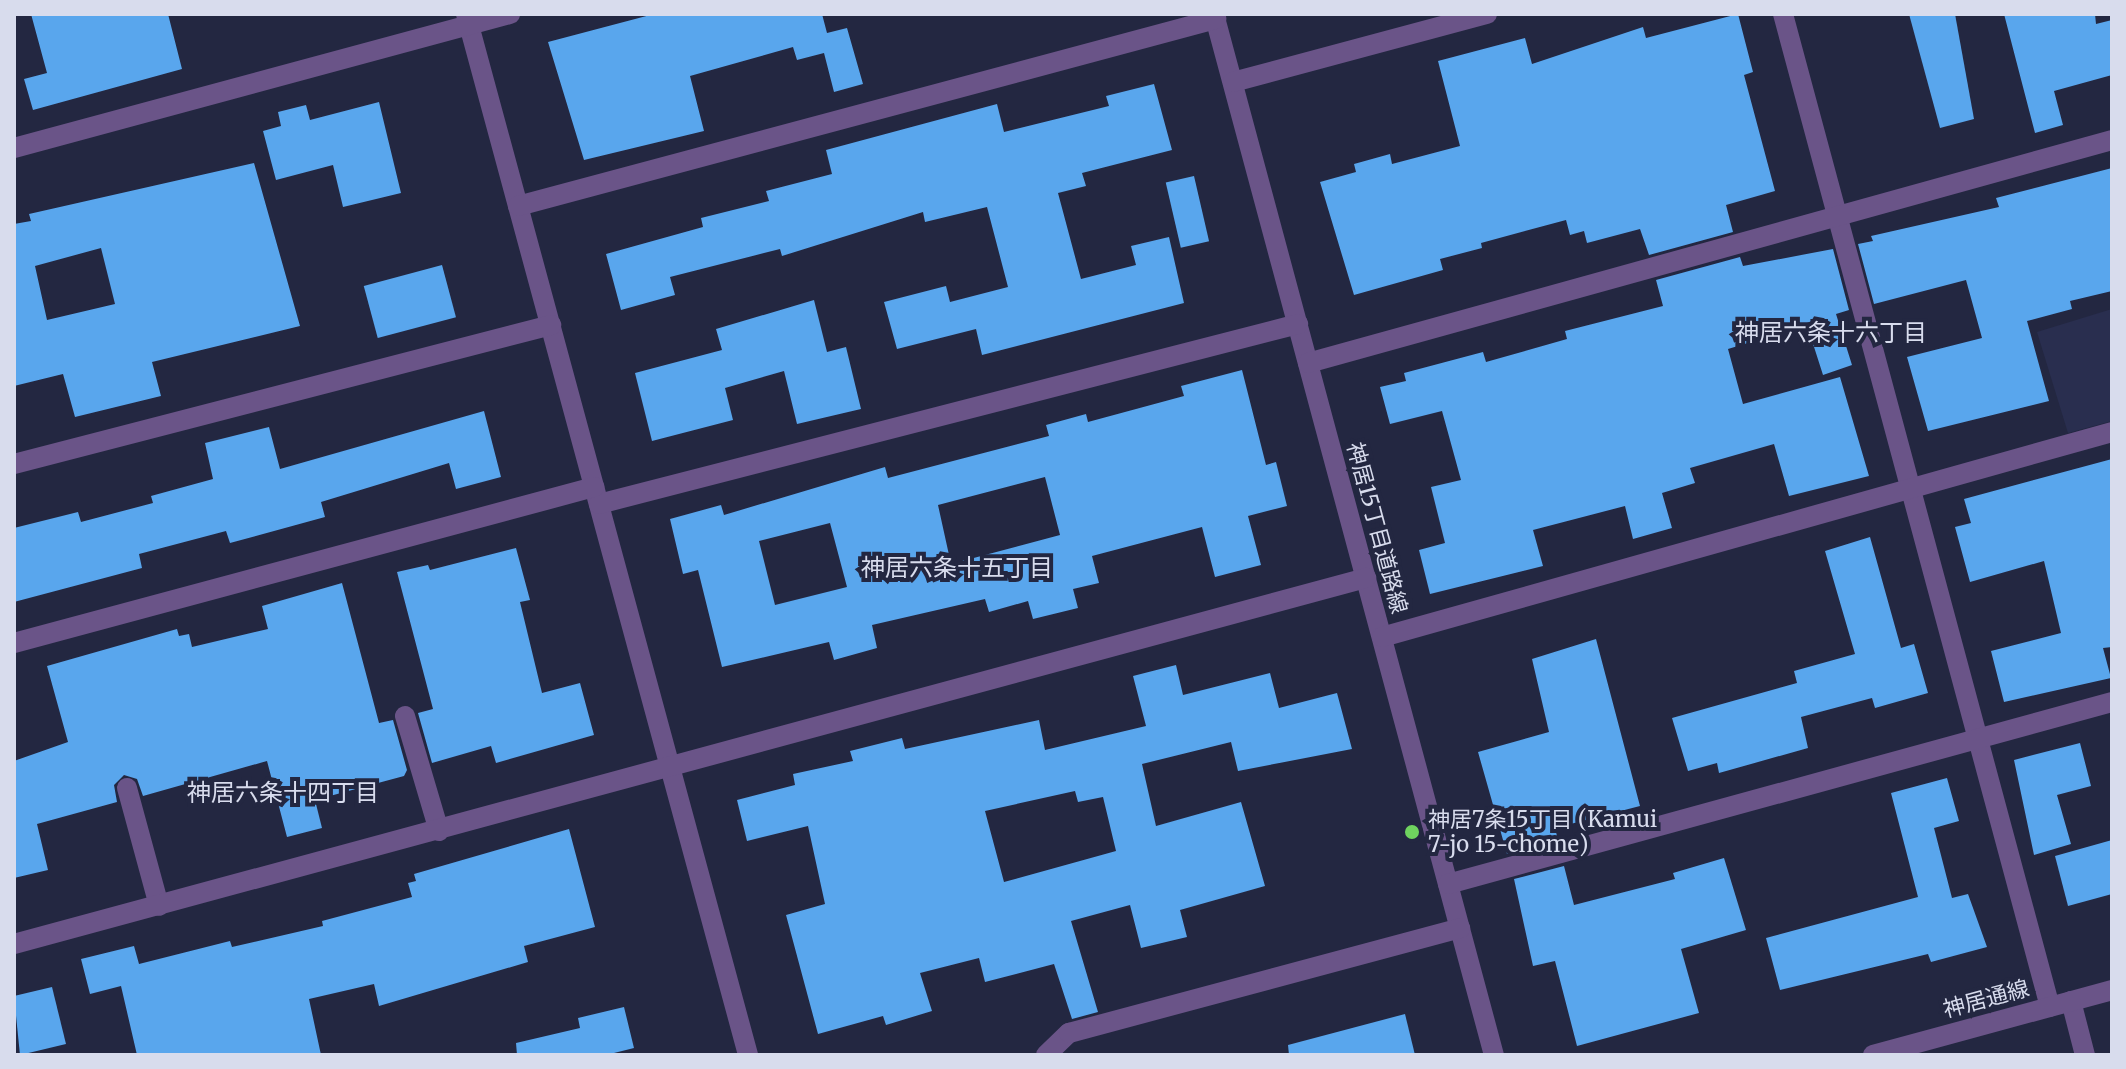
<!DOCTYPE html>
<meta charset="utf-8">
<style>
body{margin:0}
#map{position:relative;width:2126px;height:1069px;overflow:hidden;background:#232741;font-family:Merriweather,"Noto Sans JP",serif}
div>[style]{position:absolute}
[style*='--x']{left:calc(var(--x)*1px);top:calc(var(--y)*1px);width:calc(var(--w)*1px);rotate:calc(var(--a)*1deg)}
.built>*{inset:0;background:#292e4f}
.building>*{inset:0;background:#59a6ed;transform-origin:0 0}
.minor>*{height:20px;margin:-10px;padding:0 10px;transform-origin:10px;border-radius:10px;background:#6a5488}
.dots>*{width:22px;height:22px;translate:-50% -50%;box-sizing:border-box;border:4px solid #232741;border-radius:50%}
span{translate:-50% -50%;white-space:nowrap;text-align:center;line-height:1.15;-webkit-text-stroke:8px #232741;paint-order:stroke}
.street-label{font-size:22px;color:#d8dced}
.poi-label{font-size:22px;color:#d8dced}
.left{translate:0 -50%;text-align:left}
.neighbourhood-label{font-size:24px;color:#d8dced}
.frame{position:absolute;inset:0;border:16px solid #d8dced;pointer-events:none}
</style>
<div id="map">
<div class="built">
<div style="clip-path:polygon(2112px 309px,2112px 421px,2068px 433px,2037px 332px)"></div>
</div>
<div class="building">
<div style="clip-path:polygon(31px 14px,168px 14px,182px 69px,33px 110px,24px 79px,47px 73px)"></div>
<div style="clip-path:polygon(654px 14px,822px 14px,827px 33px,847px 28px,863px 84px,834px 92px,824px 53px,797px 60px,793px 47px,690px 76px,704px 131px,584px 160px,548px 42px)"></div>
<div style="clip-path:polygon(1738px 14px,1753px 72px,1744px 75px,1775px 191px,1726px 205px,1733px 232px,1649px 255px,1640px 229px,1587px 243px,1584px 231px,1570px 235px,1566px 220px,1481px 243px,1482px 248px,1440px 259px,1443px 270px,1354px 295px,1320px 182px,1356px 172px,1354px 164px,1390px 154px,1392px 164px,1460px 146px,1438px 61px,1525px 38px,1532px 64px,1643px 27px,1646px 38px)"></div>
<div style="clip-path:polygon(1909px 14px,1955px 14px,1974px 119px,1940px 128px)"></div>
<div style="clip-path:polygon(2004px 14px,2095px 14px,2096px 24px,2112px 20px,2112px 75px,2054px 91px,2063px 125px,2035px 133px)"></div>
<div style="clip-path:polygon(1154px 84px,1172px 150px,1082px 173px,1086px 186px,1058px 193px,1081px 279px,1136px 265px,1131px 246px,1169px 237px,1184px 303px,982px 355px,976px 329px,897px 349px,884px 302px,946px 286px,950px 302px,1008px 287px,987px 207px,925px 222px,923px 212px,782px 256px,780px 249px,670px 277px,675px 295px,621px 310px,606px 254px,703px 227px,701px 218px,769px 201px,766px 191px,832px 174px,826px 150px,997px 104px,1004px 132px,1109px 106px,1106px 96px)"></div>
<div style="clip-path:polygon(379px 102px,401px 193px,343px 207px,333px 165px,276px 180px,263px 131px,281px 126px,278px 112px,306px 105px,310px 120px)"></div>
<div style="clip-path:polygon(evenodd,254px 163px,300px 326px,152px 362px,161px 396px,75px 417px,63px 374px,14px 386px,14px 224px,31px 221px,29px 214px,254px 163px,101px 248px,115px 304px,47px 320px,35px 266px,101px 248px)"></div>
<div style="clip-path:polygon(2112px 168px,2112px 291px,2070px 301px,2072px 309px,2027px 321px,2049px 401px,1928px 431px,1907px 357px,1982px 338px,1966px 280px,1874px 304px,1858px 244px,1873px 241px,1871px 236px,1999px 207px,1996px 198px)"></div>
<div style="left:1194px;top:176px;width:67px;height:29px;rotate:77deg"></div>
<div style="clip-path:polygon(1833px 249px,1849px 310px,1836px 314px,1852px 365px,1823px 375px,1807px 325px,1728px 349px,1743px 404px,1840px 377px,1869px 476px,1789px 496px,1774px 444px,1690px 468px,1695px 483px,1662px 493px,1672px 528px,1633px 539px,1625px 506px,1533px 530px,1543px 566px,1430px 594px,1419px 550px,1445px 543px,1431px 487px,1461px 480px,1442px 411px,1390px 424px,1380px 387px,1406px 381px,1404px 373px,1483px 352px,1486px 362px,1567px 339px,1565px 331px,1663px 306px,1656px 280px,1740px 257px,1743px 266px)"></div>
<div style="left:442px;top:265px;width:54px;height:81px;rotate:75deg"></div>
<div style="clip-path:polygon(814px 300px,827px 352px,846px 347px,861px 409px,797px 424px,784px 371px,725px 388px,733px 420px,652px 441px,635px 373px,722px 350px,716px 329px)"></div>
<div style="clip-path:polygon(evenodd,1242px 370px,1266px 465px,1276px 462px,1287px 506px,1248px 516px,1261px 565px,1215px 577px,1202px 527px,1092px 556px,1099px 583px,1073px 589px,1078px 608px,1033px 619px,1028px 601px,989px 612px,985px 599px,872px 625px,877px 648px,834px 660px,829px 642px,722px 667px,698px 570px,683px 574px,670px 519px,721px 505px,724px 515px,885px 467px,888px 478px,1049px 436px,1046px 425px,1086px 414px,1088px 422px,1184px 396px,1181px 386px,1242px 370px,1045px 477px,1060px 535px,951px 564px,938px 505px,1045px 477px,1242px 370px,830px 523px,847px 587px,775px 605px,759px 541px,830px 523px)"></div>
<div style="clip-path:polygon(484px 411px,501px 477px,456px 489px,449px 463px,321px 502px,325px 517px,230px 543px,226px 531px,139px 554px,142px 568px,14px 602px,14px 528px,78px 512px,81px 522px,153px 503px,151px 496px,213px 479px,205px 443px,269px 427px,280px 469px)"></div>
<div style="clip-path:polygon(2112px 459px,2112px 647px,2103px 648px,2111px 678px,2004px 702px,1991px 651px,2061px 633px,2044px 561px,1970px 582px,1955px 527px,1971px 523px,1964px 499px)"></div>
<div style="clip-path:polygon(1870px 537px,1901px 648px,1914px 644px,1928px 693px,1875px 708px,1872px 698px,1801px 717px,1808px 748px,1719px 773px,1717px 763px,1688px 771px,1672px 718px,1797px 683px,1794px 671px,1855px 654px,1825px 551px)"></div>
<div style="clip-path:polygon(516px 548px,530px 600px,520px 602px,542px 693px,580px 683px,594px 735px,496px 763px,491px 746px,432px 763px,418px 713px,433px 709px,397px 572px,428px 565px,430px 570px)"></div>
<div style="clip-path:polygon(342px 583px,379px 723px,393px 720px,407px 770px,404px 776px,315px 800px,322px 828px,287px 837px,267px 761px,143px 796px,137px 779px,124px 775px,114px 785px,117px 802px,37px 824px,48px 870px,14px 878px,14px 761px,68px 742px,47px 666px,177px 629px,179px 636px,189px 634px,192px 647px,268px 629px,262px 606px)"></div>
<div style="clip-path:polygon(1596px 639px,1640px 806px,1555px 828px,1558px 840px,1507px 854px,1478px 752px,1549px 732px,1532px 659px)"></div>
<div style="clip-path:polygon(evenodd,1176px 665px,1183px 695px,1270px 673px,1279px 708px,1337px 693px,1352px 749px,1238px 771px,1231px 742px,1142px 764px,1156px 826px,1241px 802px,1265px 886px,1180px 910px,1187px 937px,1141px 948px,1130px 905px,1071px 921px,1098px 1012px,1072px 1019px,1054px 964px,985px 982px,979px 958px,920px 973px,932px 1011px,886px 1025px,883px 1016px,818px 1034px,786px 915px,825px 904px,808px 826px,747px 841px,737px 800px,795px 785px,793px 774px,853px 761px,850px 751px,902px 738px,905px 749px,1039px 720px,1045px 750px,1146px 726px,1133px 676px,1176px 665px,1075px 791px,1078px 802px,1103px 797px,1116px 851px,1004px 882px,985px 811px,1075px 791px)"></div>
<div style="clip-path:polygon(2080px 743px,2091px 786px,2057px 795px,2071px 844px,2034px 855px,2014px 760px)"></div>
<div style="clip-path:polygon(1947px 778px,1959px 821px,1934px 828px,1952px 898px,1968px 894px,1987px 947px,1931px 962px,1928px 954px,1780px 990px,1766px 938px,1918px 897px,1891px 793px)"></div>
<div style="clip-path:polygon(569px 829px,595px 927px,524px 946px,528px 962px,379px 1006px,374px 984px,309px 999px,321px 1055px,137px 1055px,121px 986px,90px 994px,81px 959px,134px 946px,139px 964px,230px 941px,232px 947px,323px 926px,322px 921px,412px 897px,408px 883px,416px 881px,414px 874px)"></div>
<div style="clip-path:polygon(2112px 840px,2112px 894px,2068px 906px,2055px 856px)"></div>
<div style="clip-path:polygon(1724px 858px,1746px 930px,1681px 949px,1699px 1013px,1577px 1046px,1555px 961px,1533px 966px,1514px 879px,1564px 866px,1574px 905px,1675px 879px,1673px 873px)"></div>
<div style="clip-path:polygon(52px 987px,66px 1044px,20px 1055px,14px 996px)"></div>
<div style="clip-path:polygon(624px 1007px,634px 1048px,606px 1055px,517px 1055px,516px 1043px,580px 1028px,578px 1018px)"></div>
<div style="clip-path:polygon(1405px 1014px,1415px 1055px,1289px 1055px,1288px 1045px)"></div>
</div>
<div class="minor">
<div style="--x:466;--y:14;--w:1079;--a:74.84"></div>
<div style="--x:1214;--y:14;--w:1078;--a:74.95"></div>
<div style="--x:1783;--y:14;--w:1028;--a:74.95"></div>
<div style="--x:1233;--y:82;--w:263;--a:-15"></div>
<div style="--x:14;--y:148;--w:514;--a:-15.12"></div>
<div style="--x:518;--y:206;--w:723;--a:-15"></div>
<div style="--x:1308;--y:363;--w:834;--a:-15.5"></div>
<div style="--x:14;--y:464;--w:555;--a:-14.51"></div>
<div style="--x:599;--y:504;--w:722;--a:-14.44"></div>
<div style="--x:1382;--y:637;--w:758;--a:-15.69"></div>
<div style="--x:14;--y:643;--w:601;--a:-15.05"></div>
<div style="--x:405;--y:716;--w:120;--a:73.5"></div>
<div style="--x:127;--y:788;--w:122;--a:74.8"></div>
<div style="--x:1448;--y:884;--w:688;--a:-15.33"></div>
<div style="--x:14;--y:944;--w:1401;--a:-15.15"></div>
<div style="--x:2071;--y:1001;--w:56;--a:75.5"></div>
<div style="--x:1046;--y:1055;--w:32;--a:-44"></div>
<div style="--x:1069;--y:1033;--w:405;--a:-15"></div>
<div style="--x:1873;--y:1055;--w:248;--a:-15.2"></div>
</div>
<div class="dots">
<div style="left:1412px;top:832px;background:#6fd35f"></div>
</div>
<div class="street-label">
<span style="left:1377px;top:528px;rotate:75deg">神居15丁目道路線</span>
<span style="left:1986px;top:999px;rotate:-15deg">神居通線</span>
</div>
<div class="poi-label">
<span class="left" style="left:1428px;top:832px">神居7条15丁目 (Kamui<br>7-jo 15-chome)</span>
</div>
<div class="neighbourhood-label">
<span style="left:1831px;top:333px">神居六条十六丁目</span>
<span style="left:957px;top:568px">神居六条十五丁目</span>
<span style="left:283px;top:793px">神居六条十四丁目</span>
</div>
<div class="frame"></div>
</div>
